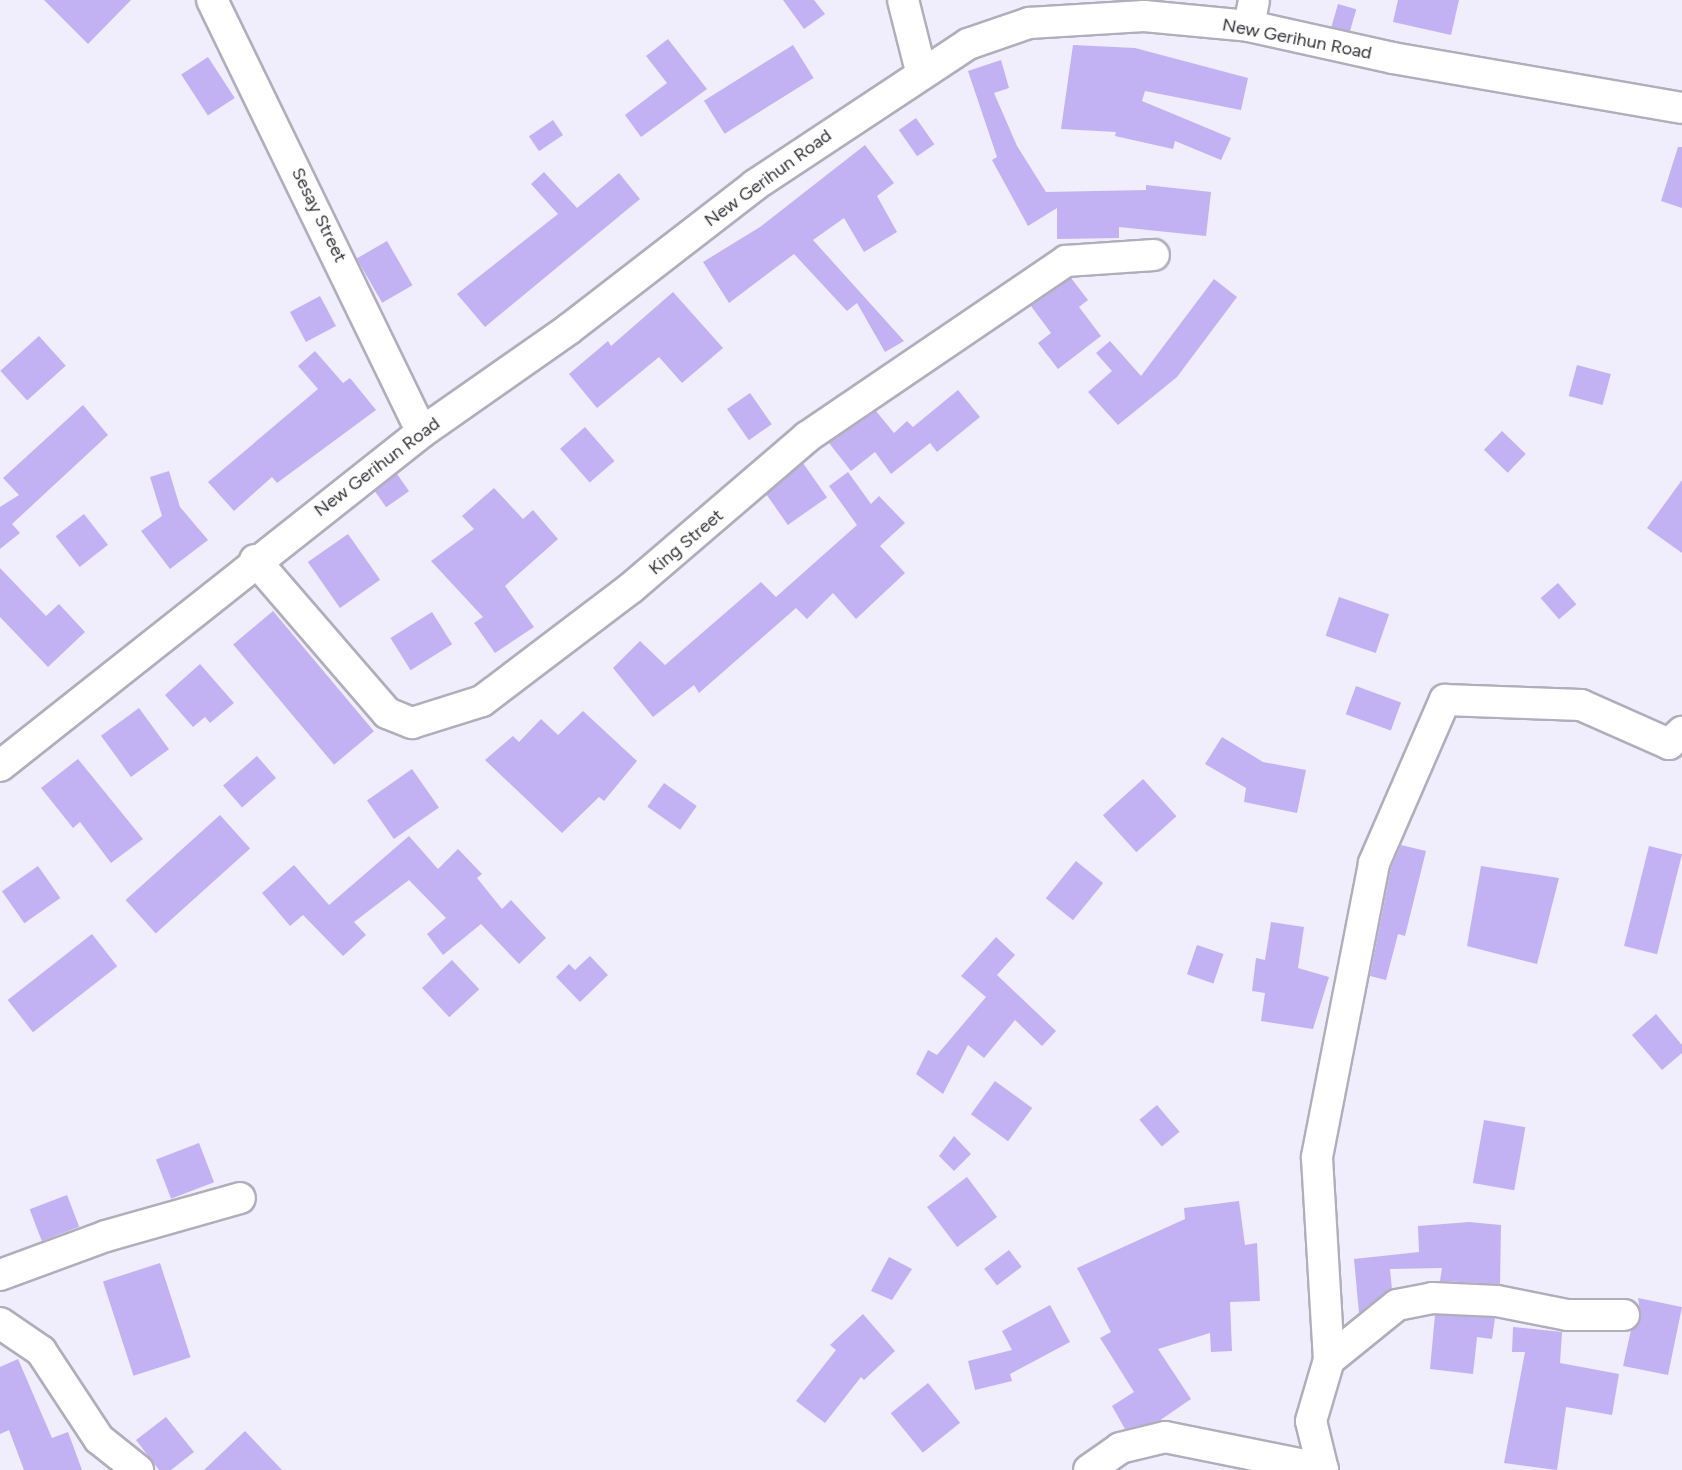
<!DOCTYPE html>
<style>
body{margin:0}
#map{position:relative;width:1682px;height:1470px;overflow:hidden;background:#f0edfc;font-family:Figtree,sans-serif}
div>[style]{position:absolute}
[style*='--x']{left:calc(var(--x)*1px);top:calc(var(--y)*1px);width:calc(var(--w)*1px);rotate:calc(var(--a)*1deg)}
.building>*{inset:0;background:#c2b2f3;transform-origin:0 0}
.roads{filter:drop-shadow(2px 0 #b1aebc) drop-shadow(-2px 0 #b1aebc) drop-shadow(0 2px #b1aebc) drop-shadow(0 -2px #b1aebc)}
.minor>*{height:30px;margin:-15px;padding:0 15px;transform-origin:15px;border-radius:15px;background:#fff}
span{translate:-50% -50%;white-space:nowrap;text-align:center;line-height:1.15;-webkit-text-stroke:4.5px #fff;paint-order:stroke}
.street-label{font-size:18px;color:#343338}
</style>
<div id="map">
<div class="building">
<div style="clip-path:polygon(44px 0,131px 0,88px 44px)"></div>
<div style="clip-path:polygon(783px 0,814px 0,825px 14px,804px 29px)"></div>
<div style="clip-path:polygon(1398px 0,1459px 0,1451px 35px,1393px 22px)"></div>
<div style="left:1338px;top:4px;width:19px;height:24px;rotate:16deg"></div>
<div style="clip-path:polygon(668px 39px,707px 89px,641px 137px,625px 115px,667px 83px,646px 56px)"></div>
<div style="left:793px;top:45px;width:39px;height:105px;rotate:58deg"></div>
<div style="clip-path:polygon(1073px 45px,1135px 48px,1248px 78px,1241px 110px,1145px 91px,1142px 101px,1231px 138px,1221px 160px,1175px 141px,1173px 149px,1115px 136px,1116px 132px,1061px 129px)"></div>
<div style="left:208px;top:57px;width:49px;height:32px;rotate:57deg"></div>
<div style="clip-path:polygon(1001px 60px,1009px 88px,994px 93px,1017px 146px,1046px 192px,1146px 190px,1146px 185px,1211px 192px,1206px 236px,1119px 227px,1119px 238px,1057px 239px,1057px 208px,1028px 226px,992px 160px,997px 157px,968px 71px)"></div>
<div style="left:916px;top:118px;width:32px;height:21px;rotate:55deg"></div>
<div style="left:553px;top:120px;width:18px;height:29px;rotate:56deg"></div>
<div style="clip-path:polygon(865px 145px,894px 183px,877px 196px,897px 232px,864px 252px,844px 218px,813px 240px,904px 341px,885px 352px,857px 303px,847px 311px,794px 254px,729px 303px,703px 262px,760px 227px)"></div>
<div style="clip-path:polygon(1678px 147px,1682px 147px,1682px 208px,1661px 201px)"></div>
<div style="clip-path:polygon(544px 172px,577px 208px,619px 173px,640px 199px,485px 327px,457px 294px,558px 214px,531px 184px)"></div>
<div style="left:387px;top:241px;width:51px;height:35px;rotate:60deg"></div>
<div style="clip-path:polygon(1071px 278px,1088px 300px,1079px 307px,1101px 336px,1058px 369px,1038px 343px,1051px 333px,1031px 306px)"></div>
<div style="clip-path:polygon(1214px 279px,1237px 297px,1177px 377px,1118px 425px,1088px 392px,1112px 371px,1096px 353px,1110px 341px,1141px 376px)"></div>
<div style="clip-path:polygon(673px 292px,723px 348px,682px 383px,659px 357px,597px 408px,569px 374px,608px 341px,611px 346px)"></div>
<div style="left:320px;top:296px;width:34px;height:34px;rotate:62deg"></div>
<div style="left:39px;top:336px;width:40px;height:52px;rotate:48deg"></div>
<div style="clip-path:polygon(315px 351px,343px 383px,350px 378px,376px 410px,277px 483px,272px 477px,234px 511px,208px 482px,318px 389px,298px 366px)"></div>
<div style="left:1577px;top:365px;width:35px;height:32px;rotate:15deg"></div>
<div style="clip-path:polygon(958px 390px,980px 417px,937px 452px,930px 443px,891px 474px,875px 452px,851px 471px,829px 443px,876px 411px,894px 433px,907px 421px,913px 427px)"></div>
<div style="left:750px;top:393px;width:38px;height:28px;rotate:55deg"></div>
<div style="clip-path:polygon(83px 405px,108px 435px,12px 524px,20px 533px,0 549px,0 507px,19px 495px,3px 478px)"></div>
<div style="left:585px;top:427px;width:45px;height:33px;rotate:49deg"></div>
<div style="left:1502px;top:431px;width:33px;height:26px;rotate:44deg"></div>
<div style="left:803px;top:463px;width:42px;height:48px;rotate:55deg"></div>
<div style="clip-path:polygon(169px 471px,180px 507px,208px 540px,170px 569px,141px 531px,162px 516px,150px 477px)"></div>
<div style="clip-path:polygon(848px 472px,871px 504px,879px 496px,905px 523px,880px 546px,905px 573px,856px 619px,833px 593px,807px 619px,796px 608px,699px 693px,694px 685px,653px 717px,613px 668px,640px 641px,665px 665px,761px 582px,776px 597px,857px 525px,829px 486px)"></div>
<div style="left:397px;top:474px;width:21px;height:28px;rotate:55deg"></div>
<div style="clip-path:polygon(1682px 480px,1682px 553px,1647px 528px)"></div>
<div style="clip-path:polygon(494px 488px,523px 519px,533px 510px,558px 539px,505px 586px,534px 627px,495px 653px,474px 623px,483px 617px,431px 561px,474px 529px,462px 516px)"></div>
<div style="left:84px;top:514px;width:39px;height:36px;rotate:52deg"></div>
<div style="left:348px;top:534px;width:56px;height:49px;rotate:55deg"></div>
<div style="clip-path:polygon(0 568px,46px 616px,59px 604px,85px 632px,48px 667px,0 617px)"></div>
<div style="left:1558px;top:583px;width:28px;height:23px;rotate:49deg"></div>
<div style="left:1339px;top:597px;width:53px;height:41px;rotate:19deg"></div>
<div style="left:273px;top:611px;width:157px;height:52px;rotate:50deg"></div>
<div style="left:432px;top:612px;width:38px;height:49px;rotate:58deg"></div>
<div style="clip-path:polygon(200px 664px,234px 703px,210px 723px,205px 717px,193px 727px,165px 695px)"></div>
<div style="left:1356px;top:686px;width:48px;height:30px;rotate:20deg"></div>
<div style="left:139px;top:708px;width:51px;height:47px;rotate:54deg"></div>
<div style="clip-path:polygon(583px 711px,637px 761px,604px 801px,599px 797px,562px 833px,485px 760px,513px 736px,519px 742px,541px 719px,558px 735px)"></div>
<div style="clip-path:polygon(1222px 737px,1263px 762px,1306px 770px,1297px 813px,1244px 802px,1246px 788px,1205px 764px)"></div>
<div style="left:257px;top:756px;width:29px;height:45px;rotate:49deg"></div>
<div style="clip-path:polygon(78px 759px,143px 839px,111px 863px,80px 822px,73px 828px,41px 788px)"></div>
<div style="left:412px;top:769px;width:47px;height:55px;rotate:55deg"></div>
<div style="left:1143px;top:779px;width:50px;height:54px;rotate:48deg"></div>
<div style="left:664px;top:783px;width:40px;height:29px;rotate:35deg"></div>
<div style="left:220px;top:815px;width:45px;height:127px;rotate:48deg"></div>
<div style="clip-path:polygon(409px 836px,438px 869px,458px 849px,482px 874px,477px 878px,502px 909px,511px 900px,546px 938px,519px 964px,481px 924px,443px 955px,427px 934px,446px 918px,409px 880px,354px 922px,366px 935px,343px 956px,303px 915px,290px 926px,262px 893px,294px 865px,329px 905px)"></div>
<div style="clip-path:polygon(1401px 845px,1426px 851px,1405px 936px,1398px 934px,1386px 980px,1370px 976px,1391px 868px)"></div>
<div style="left:1649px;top:846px;width:34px;height:103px;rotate:14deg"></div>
<div style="left:1076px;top:861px;width:35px;height:48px;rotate:39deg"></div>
<div style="left:38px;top:866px;width:39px;height:44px;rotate:55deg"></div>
<div style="clip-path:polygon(1481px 866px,1559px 878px,1537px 964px,1467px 946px)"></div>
<div style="clip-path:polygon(1271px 922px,1304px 927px,1298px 968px,1329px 977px,1313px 1029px,1261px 1021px,1265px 993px,1252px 991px,1256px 958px,1265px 960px)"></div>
<div style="left:92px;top:934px;width:41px;height:107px;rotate:52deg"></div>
<div style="clip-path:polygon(996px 937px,1015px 955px,997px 975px,1056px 1031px,1042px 1046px,1015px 1020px,984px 1058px,968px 1045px,943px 1094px,916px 1074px,928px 1050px,937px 1055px,986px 997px,961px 976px)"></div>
<div style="left:1197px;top:945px;width:28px;height:31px;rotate:19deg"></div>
<div style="clip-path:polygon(590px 956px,608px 975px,580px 1002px,556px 977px,569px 964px,575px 970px)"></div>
<div style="left:452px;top:960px;width:40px;height:41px;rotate:47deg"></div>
<div style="clip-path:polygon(1656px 1014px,1682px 1045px,1682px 1053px,1662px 1070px,1632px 1035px)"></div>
<div style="left:995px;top:1081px;width:46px;height:41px;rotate:36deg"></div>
<div style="left:1157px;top:1105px;width:35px;height:23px;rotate:50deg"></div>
<div style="left:1484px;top:1120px;width:42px;height:64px;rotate:10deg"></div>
<div style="clip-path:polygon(954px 1136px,971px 1154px,954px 1171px,939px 1156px)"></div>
<div style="left:199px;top:1143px;width:42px;height:46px;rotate:69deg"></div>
<div style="left:967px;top:1177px;width:50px;height:50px;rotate:53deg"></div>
<div style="left:67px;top:1195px;width:34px;height:40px;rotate:69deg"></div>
<div style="clip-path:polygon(1239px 1201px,1245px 1245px,1257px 1243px,1260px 1301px,1230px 1302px,1232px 1351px,1211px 1352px,1210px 1333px,1158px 1349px,1191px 1399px,1159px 1421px,1125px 1429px,1112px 1406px,1134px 1392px,1100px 1338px,1111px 1332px,1077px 1268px,1185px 1219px,1184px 1208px)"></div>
<div style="clip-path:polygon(1469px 1222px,1501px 1225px,1500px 1284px,1440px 1281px,1442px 1268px,1390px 1269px,1392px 1289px,1359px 1313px,1354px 1259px,1419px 1252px,1418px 1226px)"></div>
<div style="left:1009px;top:1250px;width:21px;height:31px;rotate:53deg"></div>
<div style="clip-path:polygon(889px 1257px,912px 1269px,892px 1300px,871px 1291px)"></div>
<div style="left:160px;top:1263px;width:99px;height:60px;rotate:72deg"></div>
<div style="clip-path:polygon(1638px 1298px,1682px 1307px,1668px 1375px,1623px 1366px,1631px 1330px,1641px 1316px)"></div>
<div style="clip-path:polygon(1050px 1305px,1070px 1342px,1010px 1374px,1012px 1381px,975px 1390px,968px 1361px,1012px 1350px,1002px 1331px)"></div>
<div style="clip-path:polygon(863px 1314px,895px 1351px,864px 1380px,861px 1377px,825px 1423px,796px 1401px,836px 1350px,830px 1345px)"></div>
<div style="clip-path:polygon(1435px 1315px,1495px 1318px,1492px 1339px,1477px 1337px,1473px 1374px,1430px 1369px)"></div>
<div style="clip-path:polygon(1513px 1327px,1562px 1332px,1560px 1363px,1619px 1374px,1612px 1415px,1566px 1407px,1557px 1470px,1504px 1463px,1525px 1352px,1512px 1352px)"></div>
<div style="clip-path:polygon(18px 1359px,52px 1438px,68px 1432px,82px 1470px,24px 1470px,9px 1430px,0 1434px,0 1367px)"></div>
<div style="left:928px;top:1383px;width:51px;height:48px;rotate:51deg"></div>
<div style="clip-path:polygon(166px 1417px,194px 1452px,171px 1470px,159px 1470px,136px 1440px)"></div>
<div style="clip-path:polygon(245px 1431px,282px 1470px,204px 1470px)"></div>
</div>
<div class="roads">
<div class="minor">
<div style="--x:212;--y:0;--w:480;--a:64.1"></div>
<div style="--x:903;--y:0;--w:73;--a:75.8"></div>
<div style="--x:1249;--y:26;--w:26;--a:-79"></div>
<div style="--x:255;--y:560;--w:202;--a:49.2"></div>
<div style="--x:387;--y:713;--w:27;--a:22"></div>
<div style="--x:412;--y:723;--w:73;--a:-17.4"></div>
<div style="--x:482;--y:701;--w:187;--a:-37.2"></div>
<div style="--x:631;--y:588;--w:232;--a:-40.6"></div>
<div style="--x:807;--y:437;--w:313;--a:-34.2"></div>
<div style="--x:1066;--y:261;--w:88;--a:-3.9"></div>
<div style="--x:0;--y:766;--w:538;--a:-38.36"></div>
<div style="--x:422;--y:432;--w:179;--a:-35"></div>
<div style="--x:569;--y:329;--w:235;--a:-37.7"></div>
<div style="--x:755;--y:185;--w:255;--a:-33.5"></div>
<div style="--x:968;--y:44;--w:65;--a:-19"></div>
<div style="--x:1029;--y:23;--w:115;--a:-3.5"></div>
<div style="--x:1144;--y:16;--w:105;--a:5.4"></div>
<div style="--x:1249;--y:26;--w:148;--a:12.5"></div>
<div style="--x:1393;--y:58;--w:293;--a:9.8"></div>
<div style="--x:0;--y:1275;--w:113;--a:-20.2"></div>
<div style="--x:106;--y:1236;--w:139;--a:-15.8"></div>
<div style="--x:0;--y:1323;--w:50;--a:34.3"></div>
<div style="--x:41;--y:1351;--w:105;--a:56.6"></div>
<div style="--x:99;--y:1439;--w:50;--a:38.5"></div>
<div style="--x:1329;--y:1360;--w:87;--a:-39"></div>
<div style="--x:1397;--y:1305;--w:36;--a:-11"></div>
<div style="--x:1432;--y:1298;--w:65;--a:2.6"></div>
<div style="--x:1497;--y:1301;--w:71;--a:11.3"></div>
<div style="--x:1567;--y:1315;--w:57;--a:0"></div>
<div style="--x:1089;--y:1470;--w:38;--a:-35"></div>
<div style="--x:1120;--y:1448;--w:46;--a:-13.7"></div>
<div style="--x:1165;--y:1437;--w:161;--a:11.4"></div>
<div style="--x:1323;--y:1470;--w:50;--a:-103.8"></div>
<div style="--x:1311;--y:1421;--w:64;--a:-73.6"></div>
<div style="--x:1329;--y:1360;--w:203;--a:-93.4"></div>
<div style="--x:1317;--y:1157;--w:299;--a:-79"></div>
<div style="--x:1374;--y:863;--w:178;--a:-66.5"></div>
<div style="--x:1445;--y:700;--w:136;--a:2.1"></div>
<div style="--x:1581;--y:705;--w:96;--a:23.9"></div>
<div style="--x:1669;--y:744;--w:18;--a:-43"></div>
</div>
</div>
<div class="street-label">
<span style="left:1297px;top:39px;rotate:11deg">New Gerihun Road</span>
<span style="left:768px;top:178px;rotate:-36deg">New Gerihun Road</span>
<span style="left:319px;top:215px;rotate:64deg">Sesay Street</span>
<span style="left:377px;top:467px;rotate:-37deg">New Gerihun Road</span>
<span style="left:686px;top:542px;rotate:-40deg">King Street</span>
</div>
</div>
